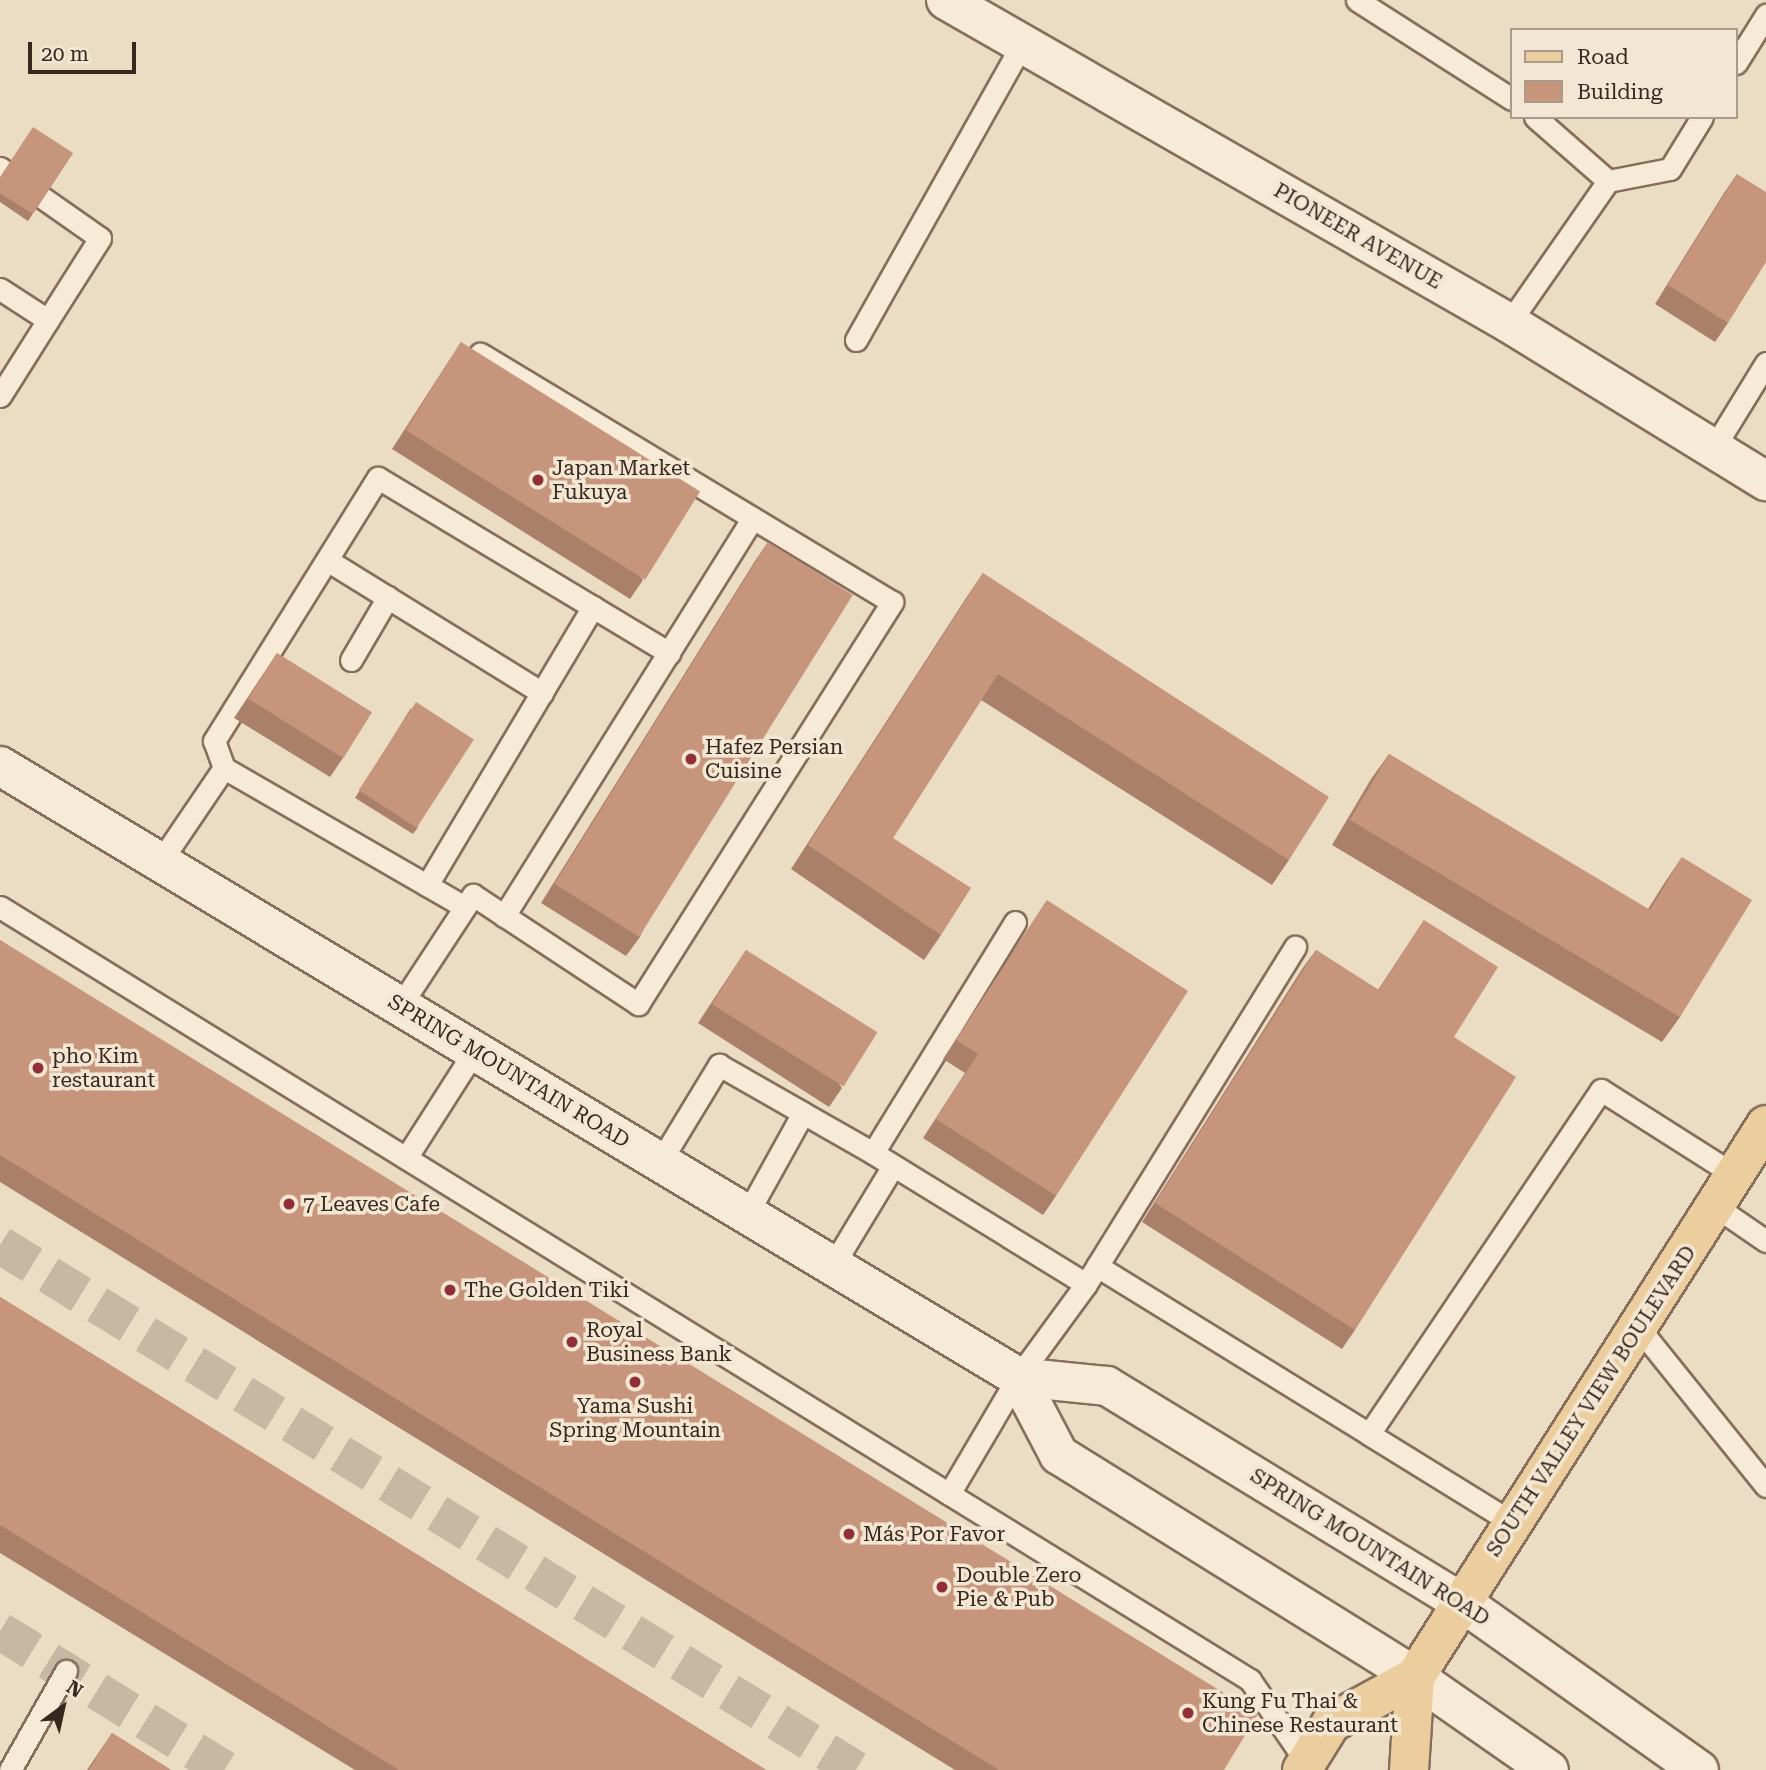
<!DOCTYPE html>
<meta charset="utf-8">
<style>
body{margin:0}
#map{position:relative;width:1766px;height:1770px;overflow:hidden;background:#ebdcc4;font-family:"Roboto Serif",serif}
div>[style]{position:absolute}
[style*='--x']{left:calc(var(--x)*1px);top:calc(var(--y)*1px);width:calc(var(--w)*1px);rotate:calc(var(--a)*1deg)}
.street-tunnel>*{height:38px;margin-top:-19px;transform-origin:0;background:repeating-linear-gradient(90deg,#c7b8a3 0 38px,transparent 0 57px)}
.roads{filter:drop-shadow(2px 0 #856e5c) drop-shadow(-2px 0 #856e5c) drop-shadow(0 2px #856e5c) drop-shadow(0 -2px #856e5c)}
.lane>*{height:21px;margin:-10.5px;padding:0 10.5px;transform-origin:10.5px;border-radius:10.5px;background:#f7ebd7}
.street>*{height:38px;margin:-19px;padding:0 19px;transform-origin:19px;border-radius:19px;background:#f7ebd7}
.secondary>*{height:38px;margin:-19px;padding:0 19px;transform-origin:19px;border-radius:19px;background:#f7ebd7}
.primary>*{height:38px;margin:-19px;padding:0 19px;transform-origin:19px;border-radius:19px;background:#ecce9e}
.wall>*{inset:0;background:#ab806b}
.building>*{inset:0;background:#c7957c;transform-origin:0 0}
.dots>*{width:19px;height:19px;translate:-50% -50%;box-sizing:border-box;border:4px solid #f3e7d3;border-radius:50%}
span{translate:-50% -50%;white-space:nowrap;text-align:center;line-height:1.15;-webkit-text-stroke:7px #f3e7d3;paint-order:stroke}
.street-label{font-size:21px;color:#36281f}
.poi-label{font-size:21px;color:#36281f}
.left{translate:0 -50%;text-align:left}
.legend{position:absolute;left:1510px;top:28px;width:228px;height:91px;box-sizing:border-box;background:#f3e7d3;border:2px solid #a79b8b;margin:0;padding:9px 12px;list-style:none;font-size:21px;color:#36281f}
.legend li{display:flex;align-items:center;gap:14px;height:35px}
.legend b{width:35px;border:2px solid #a79b8b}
.north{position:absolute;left:28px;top:1672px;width:70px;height:70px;-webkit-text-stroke:5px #f3e7d3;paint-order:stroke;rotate:33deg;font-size:19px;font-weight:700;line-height:28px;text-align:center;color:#36281f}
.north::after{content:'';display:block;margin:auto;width:24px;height:32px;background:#36281f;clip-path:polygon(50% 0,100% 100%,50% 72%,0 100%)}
.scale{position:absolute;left:28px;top:42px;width:108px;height:32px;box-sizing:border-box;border:4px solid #36281f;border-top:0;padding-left:9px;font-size:21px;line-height:24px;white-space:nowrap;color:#36281f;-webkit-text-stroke:5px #f3e7d3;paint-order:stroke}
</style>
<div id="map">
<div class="street-tunnel">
<div style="--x:0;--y:1245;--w:1004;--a:31.52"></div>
<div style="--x:0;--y:1631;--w:264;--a:31.7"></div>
</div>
<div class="roads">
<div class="lane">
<div style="--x:1357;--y:0;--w:184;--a:32.6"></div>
<div style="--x:1736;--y:63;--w:57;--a:-58"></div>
<div style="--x:1535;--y:117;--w:97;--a:41.2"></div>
<div style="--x:0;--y:168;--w:122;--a:35"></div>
<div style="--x:100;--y:238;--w:97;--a:122.4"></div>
<div style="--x:0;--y:289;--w:57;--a:32.9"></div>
<div style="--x:48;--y:320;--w:90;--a:122.3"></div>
<div style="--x:1509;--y:323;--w:173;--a:-55.1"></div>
<div style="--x:1608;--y:181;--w:63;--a:-11"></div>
<div style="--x:1670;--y:169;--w:61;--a:-58.4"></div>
<div style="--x:856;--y:340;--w:339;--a:-60.7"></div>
<div style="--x:1713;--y:449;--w:101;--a:-58.4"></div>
<div style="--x:327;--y:560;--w:253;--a:31.7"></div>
<div style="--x:351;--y:660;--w:73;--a:-59.6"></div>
<div style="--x:224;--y:768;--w:278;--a:30"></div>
<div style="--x:160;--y:862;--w:114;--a:-55.8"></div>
<div style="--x:224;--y:768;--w:29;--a:-110"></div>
<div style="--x:214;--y:741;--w:310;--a:-58.1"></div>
<div style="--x:378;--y:478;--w:340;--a:31"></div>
<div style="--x:427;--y:885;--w:324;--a:-59.2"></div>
<div style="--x:0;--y:907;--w:1470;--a:31.73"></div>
<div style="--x:1250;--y:1680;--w:101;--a:55.5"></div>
<div style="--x:504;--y:916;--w:469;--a:-58"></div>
<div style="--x:1015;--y:922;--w:271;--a:121.6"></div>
<div style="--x:873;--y:1153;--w:250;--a:31.6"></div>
<div style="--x:400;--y:1006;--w:133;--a:-56.7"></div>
<div style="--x:473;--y:895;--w:198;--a:33.4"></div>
<div style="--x:638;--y:1004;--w:476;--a:-57.7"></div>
<div style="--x:892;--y:602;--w:481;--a:-148.9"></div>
<div style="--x:406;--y:1158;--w:128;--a:-57.4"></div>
<div style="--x:660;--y:1162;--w:114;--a:-58.7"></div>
<div style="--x:719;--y:1065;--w:97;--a:29.7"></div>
<div style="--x:1715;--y:1206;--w:62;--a:34.5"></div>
<div style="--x:747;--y:1214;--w:115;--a:-61"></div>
<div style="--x:803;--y:1113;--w:81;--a:29.7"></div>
<div style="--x:833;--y:1265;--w:116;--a:-58.8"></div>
<div style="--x:1097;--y:1266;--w:320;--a:31.7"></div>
<div style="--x:1638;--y:1327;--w:204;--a:51.2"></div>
<div style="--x:949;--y:1494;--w:136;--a:-59.5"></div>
<div style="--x:1018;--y:1377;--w:115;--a:-53.8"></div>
<div style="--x:1086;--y:1284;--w:397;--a:-58.2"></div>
<div style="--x:1513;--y:1523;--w:169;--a:-148.3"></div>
<div style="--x:1369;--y:1434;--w:415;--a:-56"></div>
<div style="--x:1601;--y:1090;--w:159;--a:32.4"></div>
<div style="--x:10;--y:1770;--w:114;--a:-60.5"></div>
</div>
<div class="street">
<div style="--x:946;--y:0;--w:649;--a:29.84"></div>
<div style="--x:1509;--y:323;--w:302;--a:31.6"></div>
</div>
<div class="secondary">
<div style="--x:0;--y:766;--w:1187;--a:30.97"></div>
<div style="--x:1018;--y:1377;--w:89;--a:5.8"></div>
<div style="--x:1107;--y:1386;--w:417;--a:31.4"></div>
<div style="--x:1463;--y:1603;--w:289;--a:35.3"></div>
<div style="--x:1018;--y:1377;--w:88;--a:62.3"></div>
<div style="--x:1059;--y:1455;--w:420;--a:31.9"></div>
<div style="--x:1415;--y:1677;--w:163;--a:34.8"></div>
</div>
<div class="primary">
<div style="--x:1302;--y:1770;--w:55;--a:-58.3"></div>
<div style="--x:1331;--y:1723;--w:96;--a:-28.7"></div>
<div style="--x:1415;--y:1677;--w:654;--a:-57.55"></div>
<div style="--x:1409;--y:1770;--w:93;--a:-86.3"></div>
</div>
</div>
<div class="wall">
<div style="clip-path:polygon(73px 153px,28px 221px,0 202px,0 177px)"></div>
<div style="clip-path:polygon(1737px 174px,1728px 323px,1715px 342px,1655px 304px,1724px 193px)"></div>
<div style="clip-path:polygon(461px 342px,643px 580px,630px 599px,392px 449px)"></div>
<div style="clip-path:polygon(768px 542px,640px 937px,626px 956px,541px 903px,755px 561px)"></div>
<div style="clip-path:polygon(983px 573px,1289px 860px,1272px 885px,981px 700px,893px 838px,941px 935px,924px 960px,791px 869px,966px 598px)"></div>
<div style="clip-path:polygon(277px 653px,343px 758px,330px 777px,234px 718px)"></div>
<div style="clip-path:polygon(411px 708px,418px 827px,413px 834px,355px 798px)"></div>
<div style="clip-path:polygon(1389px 754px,1648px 909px,1665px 882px,1682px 857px,1680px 1017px,1662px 1042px,1332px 845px,1371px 779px)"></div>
<div style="clip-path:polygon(1047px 900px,1056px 1196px,1043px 1215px,923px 1138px,965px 1073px,943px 1059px)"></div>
<div style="clip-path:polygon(1424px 920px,1454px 1037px,1355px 1330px,1342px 1349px,1142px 1222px,1302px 969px,1316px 950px,1378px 990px)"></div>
<div style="clip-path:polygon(0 940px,1224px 1770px,955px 1770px,0 1182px)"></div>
<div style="clip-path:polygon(746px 950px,842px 1088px,829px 1107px,698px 1023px)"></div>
<div style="clip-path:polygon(0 1297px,766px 1770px,355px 1770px,0 1553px)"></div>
<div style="clip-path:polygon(112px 1733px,171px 1770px,87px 1770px)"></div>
</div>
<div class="building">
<div style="clip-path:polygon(33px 127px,73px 153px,33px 214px,0 193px,0 177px)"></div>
<div style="clip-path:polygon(1737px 174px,1766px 192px,1766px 262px,1728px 323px,1668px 285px)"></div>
<div style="left:461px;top:342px;width:282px;height:104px;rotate:32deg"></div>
<div style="left:768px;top:542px;width:100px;height:403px;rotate:32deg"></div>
<div style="clip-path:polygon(983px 573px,1329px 797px,1289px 860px,998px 674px,893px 838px,971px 888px,941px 935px,808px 845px)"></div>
<div style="left:277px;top:653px;width:112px;height:54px;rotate:32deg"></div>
<div style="left:416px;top:702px;width:69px;height:105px;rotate:33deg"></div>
<div style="clip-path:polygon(1389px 754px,1650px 910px,1682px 857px,1752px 900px,1680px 1017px,1350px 820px)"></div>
<div style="clip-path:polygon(1047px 900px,1188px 991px,1056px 1196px,936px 1119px,978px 1054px,956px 1040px)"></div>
<div style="clip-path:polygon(1424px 920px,1498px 967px,1454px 1037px,1516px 1077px,1355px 1330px,1155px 1203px,1316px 950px,1379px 990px)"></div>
<div style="clip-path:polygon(0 940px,1258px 1714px,1224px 1770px,999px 1770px,0 1155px)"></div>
<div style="left:746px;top:950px;width:155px;height:64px;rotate:32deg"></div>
<div style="clip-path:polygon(0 1297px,766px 1770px,399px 1770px,0 1525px)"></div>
<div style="clip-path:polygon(112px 1733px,171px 1770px,89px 1770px)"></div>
</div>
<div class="dots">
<div style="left:538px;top:480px;background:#902f38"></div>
<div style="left:691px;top:759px;background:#902f38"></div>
<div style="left:38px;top:1068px;background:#902f38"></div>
<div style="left:289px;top:1204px;background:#902f38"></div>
<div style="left:450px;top:1290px;background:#902f38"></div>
<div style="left:572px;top:1342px;background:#902f38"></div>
<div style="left:635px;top:1382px;background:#902f38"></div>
<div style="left:849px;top:1534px;background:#902f38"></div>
<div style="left:942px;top:1587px;background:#902f38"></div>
<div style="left:1188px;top:1713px;background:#902f38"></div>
</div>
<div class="street-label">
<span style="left:1358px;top:236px;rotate:30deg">PIONEER AVENUE</span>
<span style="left:509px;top:1071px;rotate:31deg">SPRING MOUNTAIN ROAD</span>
<span style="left:1591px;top:1401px;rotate:-57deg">SOUTH VALLEY VIEW BOULEVARD</span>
<span style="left:1370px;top:1547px;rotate:32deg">SPRING MOUNTAIN ROAD</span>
</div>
<div class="poi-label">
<span class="left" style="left:552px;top:480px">Japan Market<br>Fukuya</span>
<span class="left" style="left:705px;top:759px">Hafez Persian<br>Cuisine</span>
<span class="left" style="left:52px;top:1068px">pho Kim<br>restaurant</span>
<span class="left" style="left:303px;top:1204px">7 Leaves Cafe</span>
<span class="left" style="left:464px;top:1290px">The Golden Tiki</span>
<span class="left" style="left:586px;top:1342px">Royal<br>Business Bank</span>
<span style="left:635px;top:1418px">Yama Sushi<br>Spring Mountain</span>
<span class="left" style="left:863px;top:1534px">Más Por Favor</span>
<span class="left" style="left:956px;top:1587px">Double Zero<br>Pie &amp; Pub</span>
<span class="left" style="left:1202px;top:1713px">Kung Fu Thai &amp;<br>Chinese Restaurant</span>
</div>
<ul class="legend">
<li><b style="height:9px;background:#ecce9e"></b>Road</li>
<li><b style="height:19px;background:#c7957c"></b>Building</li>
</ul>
<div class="north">N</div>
<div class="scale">20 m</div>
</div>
